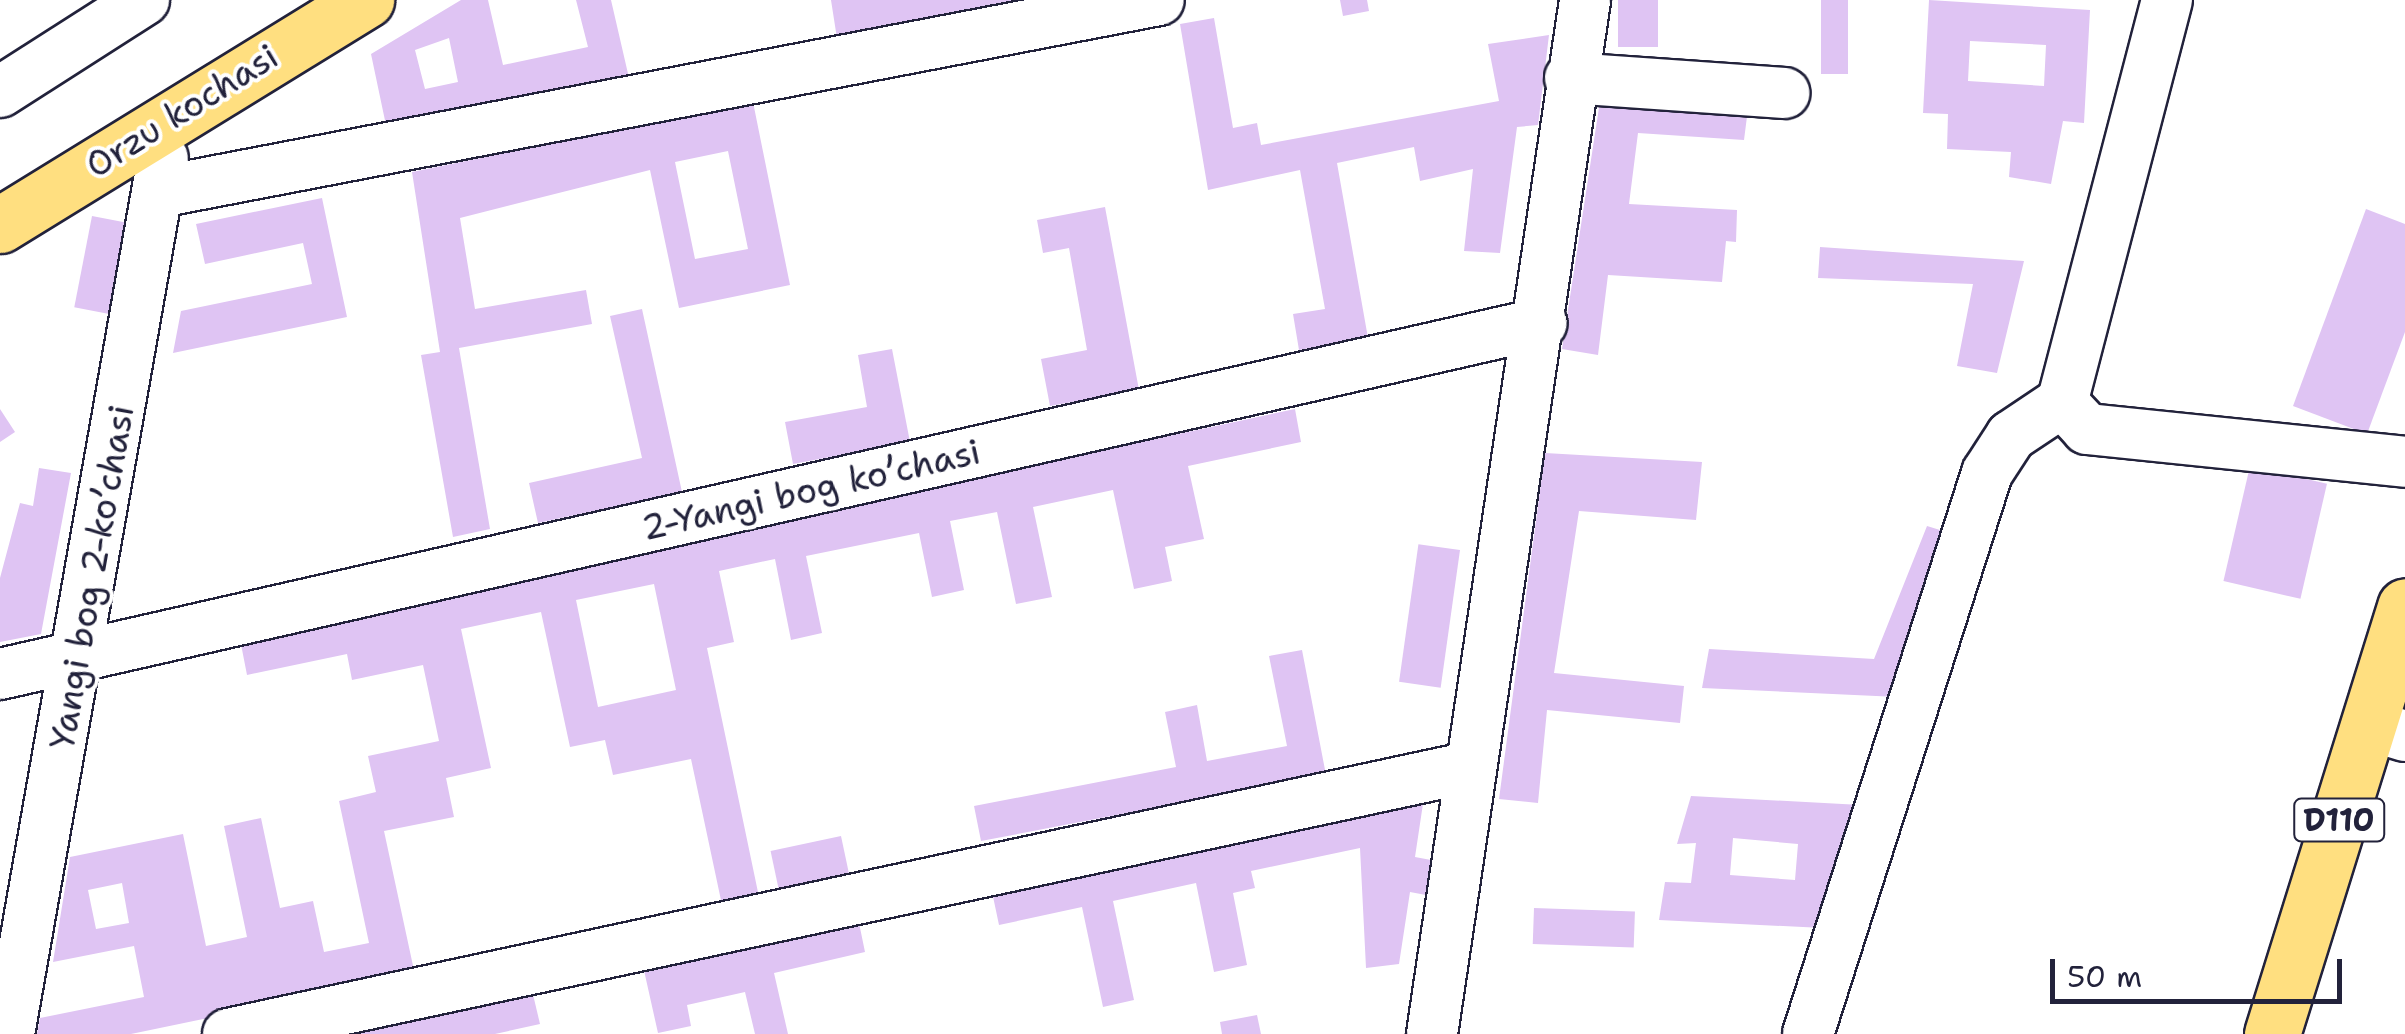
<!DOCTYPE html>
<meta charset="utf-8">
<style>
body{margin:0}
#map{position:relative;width:2405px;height:1034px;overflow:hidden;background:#fff;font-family:"Shantell Sans",sans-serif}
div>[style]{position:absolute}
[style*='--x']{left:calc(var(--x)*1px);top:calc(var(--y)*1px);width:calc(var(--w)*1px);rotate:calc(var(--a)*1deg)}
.building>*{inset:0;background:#dfc4f3;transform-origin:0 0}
.roads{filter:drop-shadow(2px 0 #22223b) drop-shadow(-2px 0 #22223b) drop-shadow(0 2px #22223b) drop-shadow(0 -2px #22223b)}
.minor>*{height:50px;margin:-25px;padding:0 25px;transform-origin:25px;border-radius:25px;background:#fff}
.major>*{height:55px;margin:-27.5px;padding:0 27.5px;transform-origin:27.5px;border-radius:27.5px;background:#ffdf80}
span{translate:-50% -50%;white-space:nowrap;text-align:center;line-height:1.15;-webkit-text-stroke:8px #fff;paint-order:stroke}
.shield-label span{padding:2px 8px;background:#fff;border:2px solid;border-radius:8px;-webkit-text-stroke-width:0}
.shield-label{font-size:32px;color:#22223b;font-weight:700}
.street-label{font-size:35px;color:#22223b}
.scale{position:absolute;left:2050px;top:959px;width:292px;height:45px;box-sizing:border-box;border:5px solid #22223b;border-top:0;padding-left:12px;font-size:30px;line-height:35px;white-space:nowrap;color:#22223b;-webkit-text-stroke:8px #fff;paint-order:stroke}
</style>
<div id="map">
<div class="building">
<div style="clip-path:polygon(evenodd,461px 0,488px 0,503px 65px,588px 47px,576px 0,611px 0,629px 78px,387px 130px,371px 54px,461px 0,449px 38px,458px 82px,425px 89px,415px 50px,449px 38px)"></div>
<div style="clip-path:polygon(831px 0,1017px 0,1018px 2px,838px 45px)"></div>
<div style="clip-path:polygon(1340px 0,1367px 0,1369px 11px,1343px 16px)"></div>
<div style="left:1618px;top:0;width:40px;height:47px"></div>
<div style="left:1821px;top:0;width:27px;height:74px"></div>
<div style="clip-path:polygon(evenodd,1929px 0,2090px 10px,2084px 123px,2063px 121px,2051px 184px,2009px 177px,2011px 152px,1947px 149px,1948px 114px,1923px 113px,1929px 0,1970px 41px,2046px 45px,2044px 86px,1968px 81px,1970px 41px)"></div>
<div style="clip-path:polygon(1214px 18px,1233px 128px,1257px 123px,1261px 145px,1499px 101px,1488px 44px,1549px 35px,1538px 125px,1517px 127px,1500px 253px,1464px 251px,1473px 169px,1420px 181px,1414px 147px,1337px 163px,1368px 338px,1299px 350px,1293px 314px,1325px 309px,1300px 170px,1208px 190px,1180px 24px)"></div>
<div style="clip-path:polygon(1602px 88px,1749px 101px,1744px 140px,1638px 133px,1629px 204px,1737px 210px,1736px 242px,1726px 241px,1722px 282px,1608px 275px,1598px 355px,1562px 349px)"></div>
<div style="clip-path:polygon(evenodd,753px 102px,790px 285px,679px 308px,650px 170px,460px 218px,475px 309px,586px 290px,592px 324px,459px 348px,490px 529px,453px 537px,421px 355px,440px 352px,412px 172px,753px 102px,728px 151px,748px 249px,695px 259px,675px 162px,728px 151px)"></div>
<div style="clip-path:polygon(322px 198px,347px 317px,173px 353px,181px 311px,312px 284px,303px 243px,205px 264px,196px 224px)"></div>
<div style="clip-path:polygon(1105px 207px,1139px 390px,1050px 406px,1041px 359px,1087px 350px,1069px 248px,1043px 253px,1037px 220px)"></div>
<div style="clip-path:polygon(2366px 209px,2405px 224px,2405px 332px,2367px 434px,2293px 406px)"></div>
<div style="left:92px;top:216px;width:37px;height:93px;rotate:11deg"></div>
<div style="clip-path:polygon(1820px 247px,2024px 261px,1997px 373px,1957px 366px,1973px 284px,1818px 278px)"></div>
<div style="clip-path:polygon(642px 309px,682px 492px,538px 523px,529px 483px,642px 458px,610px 316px)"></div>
<div style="clip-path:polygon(892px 349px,910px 442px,793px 464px,785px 422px,867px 407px,858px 355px)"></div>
<div style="clip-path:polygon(0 409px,15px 432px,0 442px)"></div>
<div style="clip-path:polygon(evenodd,1295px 409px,1301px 442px,1188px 466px,1204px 539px,1165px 547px,1172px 581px,1134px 589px,1113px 490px,1033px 507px,1052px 597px,1016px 604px,997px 512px,950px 521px,964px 590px,932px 597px,919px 533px,806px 556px,822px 633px,791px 640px,775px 559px,719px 571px,734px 642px,707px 648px,759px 897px,722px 905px,691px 759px,613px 775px,605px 740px,570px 747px,541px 612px,461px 629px,491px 768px,446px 778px,454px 817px,384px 831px,415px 975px,131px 1034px,37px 1034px,40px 1018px,144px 997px,134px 946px,53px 962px,70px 857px,183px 834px,206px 946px,247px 937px,224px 826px,261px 818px,280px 908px,313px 901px,324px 952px,369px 943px,339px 801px,376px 792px,368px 756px,439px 741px,423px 665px,352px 680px,347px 654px,247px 675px,239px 634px,1295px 409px,654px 584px,676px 690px,598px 707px,576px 600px,654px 584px,1295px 409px,122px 883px,129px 923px,96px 929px,88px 890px,122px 883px)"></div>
<div style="clip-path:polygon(1545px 453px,1702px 462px,1696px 520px,1579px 511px,1554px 673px,1684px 686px,1680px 723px,1547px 710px,1538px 803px,1499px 799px)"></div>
<div style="left:2250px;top:466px;width:79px;height:118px;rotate:13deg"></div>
<div style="clip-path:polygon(39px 468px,71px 473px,41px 634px,0 642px,0 578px,20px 503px,33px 506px)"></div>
<div style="clip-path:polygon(1927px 526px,1953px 534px,1898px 697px,1702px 688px,1709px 649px,1874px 659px)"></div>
<div style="left:1460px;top:550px;width:139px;height:42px;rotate:98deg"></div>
<div style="clip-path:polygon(1302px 650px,1326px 775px,981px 841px,974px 806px,1176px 767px,1165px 712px,1197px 705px,1207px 761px,1287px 746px,1269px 656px)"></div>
<div style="clip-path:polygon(evenodd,1691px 796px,1861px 805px,1823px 928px,1659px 920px,1665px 882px,1691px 883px,1696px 843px,1677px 844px,1691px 796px,1733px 838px,1798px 844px,1795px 880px,1730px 875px,1733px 838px)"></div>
<div style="clip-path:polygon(1424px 797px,1415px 857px,1431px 860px,1426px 895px,1410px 892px,1399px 964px,1366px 968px,1360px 848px,1251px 871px,1255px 888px,1233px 893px,1247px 965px,1214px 972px,1196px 883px,1113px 901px,1134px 1000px,1103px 1007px,1082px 907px,999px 925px,991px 887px)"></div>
<div style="left:841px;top:836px;width:38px;height:72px;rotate:78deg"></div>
<div style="left:1534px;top:908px;width:101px;height:36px;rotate:2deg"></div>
<div style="clip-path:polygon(858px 918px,865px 952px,774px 973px,788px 1034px,755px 1034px,745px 992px,687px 1005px,691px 1026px,658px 1033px,643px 966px)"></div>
<div style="clip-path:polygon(531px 986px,540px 1024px,495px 1034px,330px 1034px)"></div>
<div style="clip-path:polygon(1257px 1015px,1261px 1034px,1222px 1034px,1220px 1022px)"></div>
</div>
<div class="roads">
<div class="minor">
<div style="--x:2167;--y:0;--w:415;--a:104.6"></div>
<div style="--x:2062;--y:402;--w:37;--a:47"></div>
<div style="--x:2087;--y:429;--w:320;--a:5.9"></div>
<div style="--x:1570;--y:78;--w:215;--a:4"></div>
<div style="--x:0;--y:92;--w:171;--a:-32.6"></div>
<div style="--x:159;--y:192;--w:1018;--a:-10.87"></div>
<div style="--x:0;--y:674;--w:1581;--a:-12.82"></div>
<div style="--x:2369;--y:725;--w:38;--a:17"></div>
<div style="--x:9;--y:1034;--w:889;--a:-80.03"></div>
<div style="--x:228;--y:1034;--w:1270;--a:-12.13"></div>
<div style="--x:1432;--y:1034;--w:1045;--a:-81.58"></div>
<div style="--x:1808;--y:1034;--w:589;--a:-72.3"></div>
<div style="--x:1987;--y:473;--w:44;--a:-57"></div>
<div style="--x:2011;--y:436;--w:61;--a:-33.7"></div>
</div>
<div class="major">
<div style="--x:0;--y:225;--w:430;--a:-31.6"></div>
<div style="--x:2272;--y:1034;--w:448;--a:-72.7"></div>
</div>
</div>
<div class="shield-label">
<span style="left:2339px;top:820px">D110</span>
</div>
<div class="street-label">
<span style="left:182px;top:111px;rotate:-32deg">Orzu kochasi</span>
<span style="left:811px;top:490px;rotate:-13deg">2-Yangi bog koʼchasi</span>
<span style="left:92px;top:577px;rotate:-80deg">Yangi bog 2-koʼchasi</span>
</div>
<div class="scale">50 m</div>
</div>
